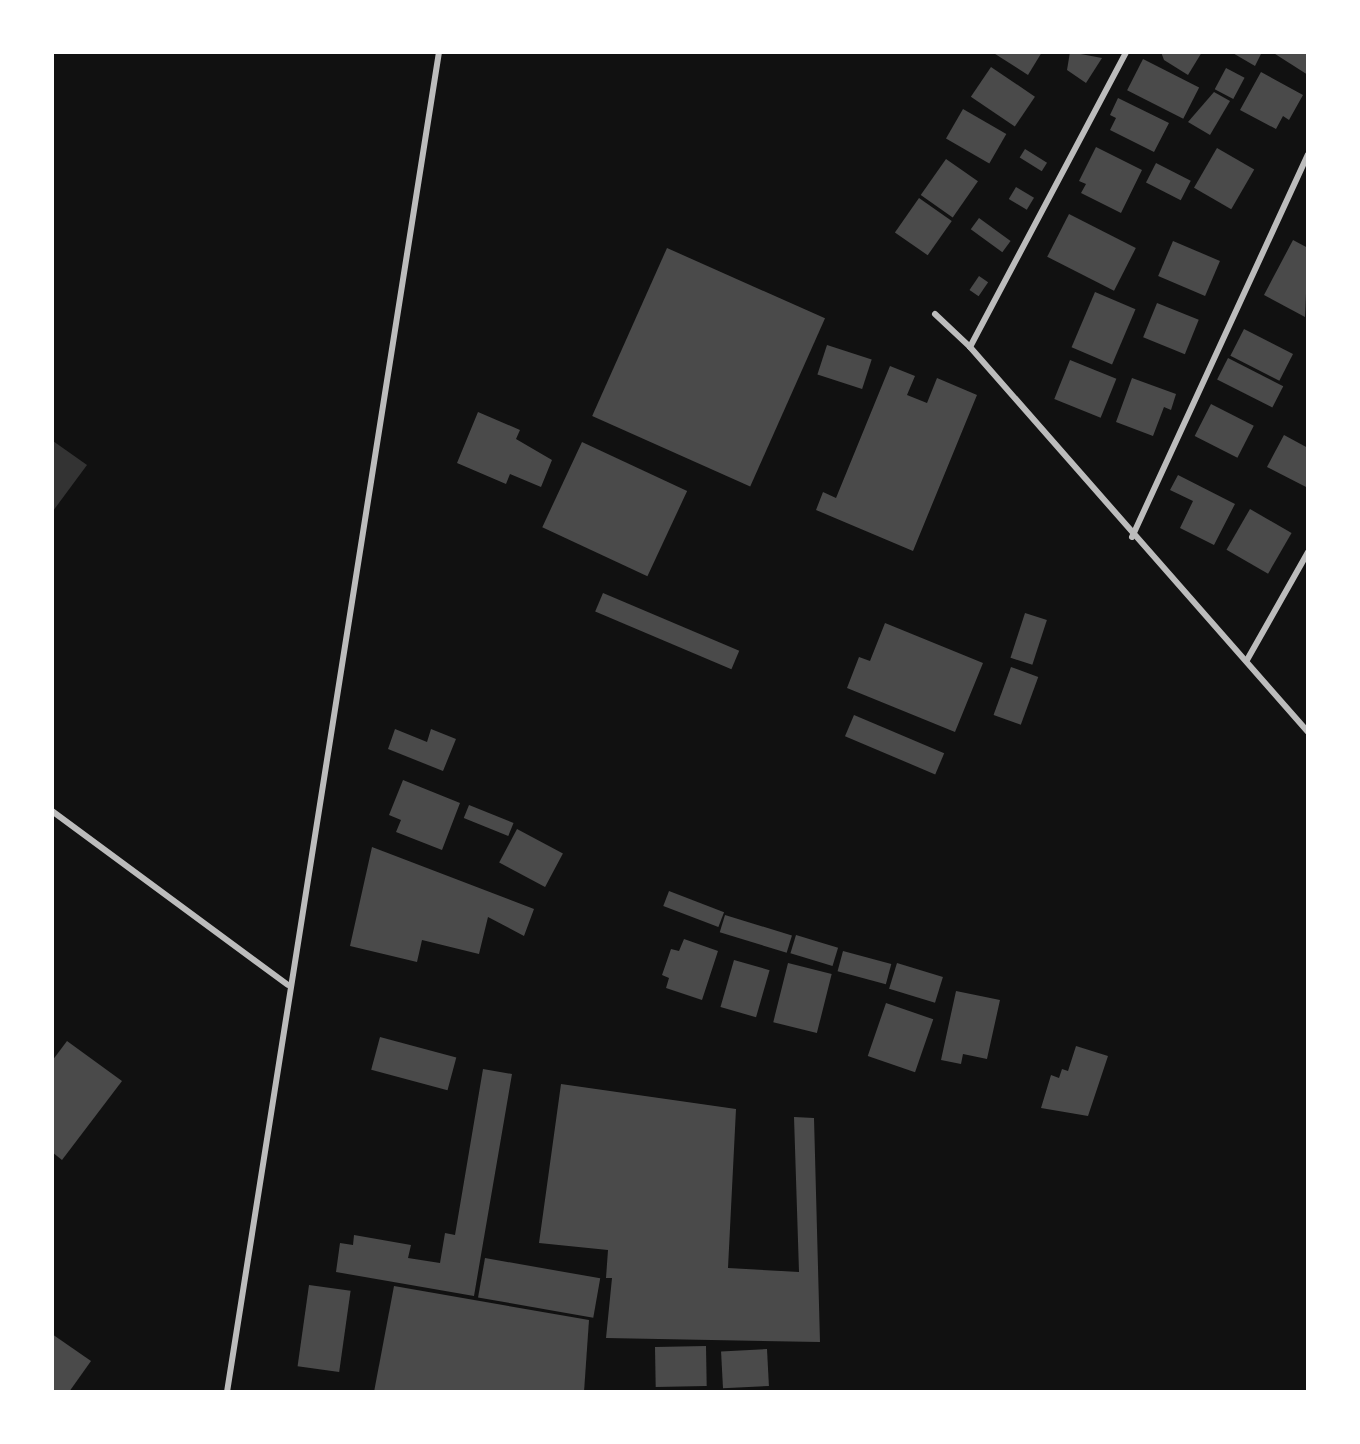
<!DOCTYPE html>
<style>
body{margin:0}
#map{position:relative;width:1360px;height:1444px;overflow:hidden;background:#111;font-family:Barlow,sans-serif}
div>[style]{position:absolute}
[style*='--x']{left:calc(var(--x)*1px);top:calc(var(--y)*1px);width:calc(var(--w)*1px);rotate:calc(var(--a)*1deg)}
.water>*{inset:0;background:#333}
.building>*{inset:0;background:#4a4a4a;transform-origin:0 0}
.minor>*{height:6px;margin:-3px;padding:0 3px;transform-origin:3px;border-radius:3px;background:#bcbcbc}
span{translate:-50% -50%;white-space:nowrap;text-align:center;line-height:1.15;-webkit-text-stroke:6px #fff;paint-order:stroke}
.frame{position:absolute;inset:0;border:54px solid #fff;pointer-events:none}
</style>
<div id="map">
<div class="water">
<div style="clip-path:polygon(53px 441px,87px 465px,53px 511px)"></div>
</div>
<div class="building">
<div style="clip-path:polygon(992px 52px,1042px 52px,1028px 75px)"></div>
<div style="clip-path:polygon(1070px 52px,1102px 58px,1086px 83px,1067px 70px)"></div>
<div style="clip-path:polygon(1161px 52px,1202px 52px,1188px 75px,1164px 60px)"></div>
<div style="clip-path:polygon(1231px 52px,1262px 52px,1255px 66px)"></div>
<div style="clip-path:polygon(1272px 52px,1308px 52px,1308px 75px)"></div>
<div style="left:1143px;top:59px;width:63px;height:35px;rotate:27deg"></div>
<div style="left:991px;top:67px;width:53px;height:36px;rotate:34deg"></div>
<div style="left:1226px;top:68px;width:21px;height:24px;rotate:28deg"></div>
<div style="clip-path:polygon(1261px 72px,1303px 95px,1289px 120px,1283px 116px,1276px 129px,1240px 110px)"></div>
<div style="clip-path:polygon(1214px 92px,1230px 101px,1210px 135px,1188px 122px)"></div>
<div style="clip-path:polygon(1118px 98px,1169px 123px,1154px 152px,1110px 130px,1116px 118px,1110px 115px)"></div>
<div style="left:963px;top:109px;width:50px;height:34px;rotate:30deg"></div>
<div style="clip-path:polygon(1096px 147px,1142px 170px,1121px 213px,1081px 193px,1086px 184px,1079px 181px)"></div>
<div style="left:1217px;top:148px;width:43px;height:46px;rotate:30deg"></div>
<div style="left:1025px;top:149px;width:26px;height:10px;rotate:32deg"></div>
<div style="left:946px;top:159px;width:39px;height:44px;rotate:35deg"></div>
<div style="left:1156px;top:163px;width:39px;height:22px;rotate:27deg"></div>
<div style="left:1016px;top:187px;width:21px;height:14px;rotate:31deg"></div>
<div style="left:919px;top:198px;width:40px;height:42px;rotate:35deg"></div>
<div style="left:1069px;top:214px;width:75px;height:48px;rotate:27deg"></div>
<div style="left:979px;top:218px;width:39px;height:14px;rotate:36deg"></div>
<div style="clip-path:polygon(1293px 240px,1308px 248px,1305px 317px,1264px 295px)"></div>
<div style="left:1173px;top:241px;width:51px;height:38px;rotate:23deg"></div>
<div style="left:667px;top:248px;width:173px;height:184px;rotate:24deg"></div>
<div style="left:979px;top:276px;width:11px;height:17px;rotate:34deg"></div>
<div style="left:1095px;top:292px;width:44px;height:60px;rotate:23deg"></div>
<div style="left:1157px;top:303px;width:45px;height:37px;rotate:22deg"></div>
<div style="left:1244px;top:329px;width:55px;height:30px;rotate:27deg"></div>
<div style="left:827px;top:345px;width:47px;height:31px;rotate:18deg"></div>
<div style="left:1228px;top:358px;width:62px;height:24px;rotate:27deg"></div>
<div style="left:1070px;top:360px;width:50px;height:42px;rotate:22deg"></div>
<div style="clip-path:polygon(890px 366px,915px 376px,907px 395px,927px 403px,937px 378px,977px 395px,913px 551px,816px 510px,823px 492px,836px 498px)"></div>
<div style="clip-path:polygon(1132px 378px,1176px 394px,1171px 410px,1164px 407px,1153px 436px,1116px 422px)"></div>
<div style="left:1211px;top:404px;width:48px;height:36px;rotate:27deg"></div>
<div style="clip-path:polygon(478px 412px,520px 430px,516px 439px,552px 460px,541px 487px,510px 474px,506px 484px,457px 463px)"></div>
<div style="clip-path:polygon(1284px 435px,1308px 448px,1308px 488px,1267px 467px)"></div>
<div style="left:582px;top:442px;width:116px;height:94px;rotate:25deg"></div>
<div style="clip-path:polygon(1178px 475px,1235px 504px,1214px 545px,1180px 528px,1193px 501px,1170px 490px)"></div>
<div style="left:1250px;top:509px;width:48px;height:47px;rotate:30deg"></div>
<div style="left:603px;top:593px;width:148px;height:20px;rotate:23deg"></div>
<div style="left:1025px;top:613px;width:23px;height:47px;rotate:18deg"></div>
<div style="clip-path:polygon(885px 623px,983px 663px,955px 732px,847px 688px,859px 657px,870px 661px)"></div>
<div style="left:1011px;top:667px;width:29px;height:51px;rotate:20deg"></div>
<div style="left:854px;top:715px;width:98px;height:23px;rotate:23deg"></div>
<div style="clip-path:polygon(395px 729px,427px 742px,431px 729px,456px 739px,443px 771px,388px 749px)"></div>
<div style="clip-path:polygon(403px 780px,460px 803px,442px 850px,396px 832px,401px 820px,389px 815px)"></div>
<div style="left:469px;top:805px;width:48px;height:14px;rotate:22deg"></div>
<div style="left:517px;top:829px;width:52px;height:38px;rotate:28deg"></div>
<div style="clip-path:polygon(372px 847px,534px 909px,524px 936px,488px 917px,479px 954px,422px 940px,417px 962px,350px 946px)"></div>
<div style="left:669px;top:891px;width:59px;height:16px;rotate:21deg"></div>
<div style="left:725px;top:915px;width:70px;height:18px;rotate:17deg"></div>
<div style="left:796px;top:935px;width:44px;height:19px;rotate:17deg"></div>
<div style="clip-path:polygon(684px 939px,718px 951px,702px 1000px,666px 988px,669px 978px,662px 975px,671px 949px,679px 951px)"></div>
<div style="left:843px;top:951px;width:50px;height:21px;rotate:15deg"></div>
<div style="left:734px;top:960px;width:37px;height:49px;rotate:16deg"></div>
<div style="left:788px;top:963px;width:45px;height:61px;rotate:14deg"></div>
<div style="left:897px;top:963px;width:48px;height:27px;rotate:17deg"></div>
<div style="clip-path:polygon(956px 991px,1000px 1000px,987px 1059px,963px 1054px,961px 1064px,941px 1060px)"></div>
<div style="left:886px;top:1003px;width:50px;height:56px;rotate:19deg"></div>
<div style="left:380px;top:1037px;width:79px;height:34px;rotate:15deg"></div>
<div style="clip-path:polygon(67px 1041px,122px 1081px,62px 1160px,52px 1152px,52px 1061px)"></div>
<div style="clip-path:polygon(1076px 1046px,1108px 1056px,1088px 1116px,1041px 1108px,1051px 1075px,1059px 1078px,1062px 1069px,1068px 1071px)"></div>
<div style="clip-path:polygon(483px 1069px,512px 1074px,474px 1296px,336px 1272px,340px 1243px,353px 1245px,354px 1235px,411px 1245px,408px 1258px,440px 1263px,445px 1233px,455px 1235px)"></div>
<div style="clip-path:polygon(561px 1084px,736px 1109px,728px 1268px,799px 1272px,794px 1117px,814px 1118px,820px 1342px,606px 1338px,612px 1278px,606px 1278px,608px 1250px,539px 1243px)"></div>
<div style="left:485px;top:1258px;width:117px;height:40px;rotate:10deg"></div>
<div style="left:309px;top:1285px;width:42px;height:82px;rotate:8deg"></div>
<div style="clip-path:polygon(394px 1286px,589px 1320px,584px 1392px,374px 1392px)"></div>
<div style="clip-path:polygon(52px 1334px,91px 1361px,69px 1392px,52px 1392px)"></div>
<div style="left:706px;top:1346px;width:40px;height:51px;rotate:89deg"></div>
<div style="left:767px;top:1349px;width:37px;height:46px;rotate:87deg"></div>
</div>
<div class="minor">
<div style="--x:935;--y:314;--w:48;--a:43.3"></div>
<div style="--x:970;--y:347;--w:512;--a:48.72"></div>
<div style="--x:970;--y:347;--w:334;--a:-62.1"></div>
<div style="--x:1132;--y:537;--w:421;--a:-65.3"></div>
<div style="--x:1247;--y:660;--w:124;--a:-60.5"></div>
<div style="--x:52;--y:811;--w:293;--a:36.4"></div>
<div style="--x:227;--y:1392;--w:1357;--a:-81.01"></div>
</div>
<div class="frame"></div>
</div>
